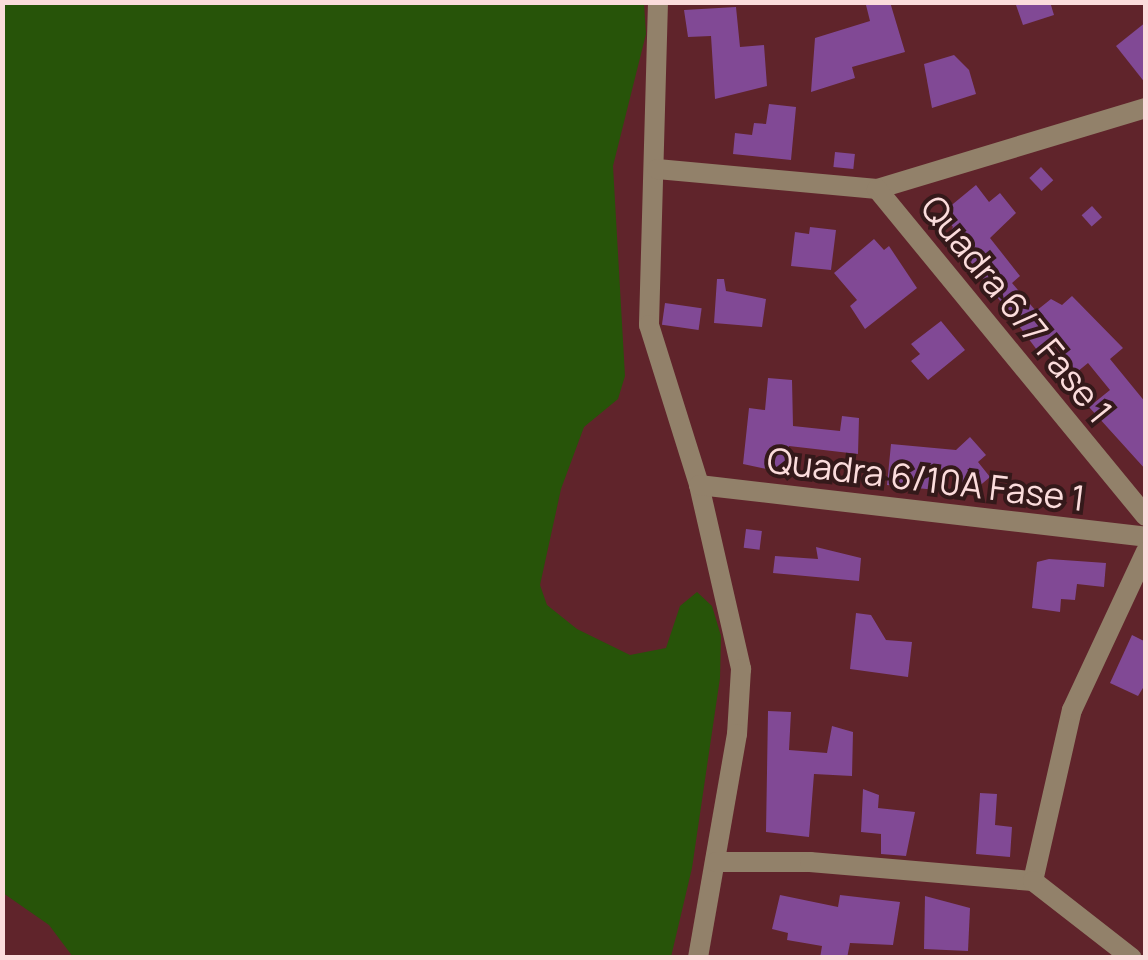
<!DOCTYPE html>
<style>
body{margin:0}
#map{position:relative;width:1148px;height:960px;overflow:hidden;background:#60242b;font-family:Manrope,sans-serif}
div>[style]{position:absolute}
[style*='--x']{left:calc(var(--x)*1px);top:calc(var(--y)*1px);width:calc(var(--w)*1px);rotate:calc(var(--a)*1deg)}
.green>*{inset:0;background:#275409}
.building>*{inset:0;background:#814995;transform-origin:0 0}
.street>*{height:20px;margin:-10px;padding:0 10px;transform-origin:10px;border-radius:10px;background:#92816a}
span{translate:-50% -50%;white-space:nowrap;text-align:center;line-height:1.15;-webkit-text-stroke:8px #34191a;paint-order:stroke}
.street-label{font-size:35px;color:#fbdcdc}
.frame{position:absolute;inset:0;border:5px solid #fbdcdc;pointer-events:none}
</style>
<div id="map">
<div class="green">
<div style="clip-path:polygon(3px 2px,644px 3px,646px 34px,613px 166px,625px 376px,618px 399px,584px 427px,561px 489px,540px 585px,547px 605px,577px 629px,630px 655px,666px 648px,680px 606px,697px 592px,712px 606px,721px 636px,720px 678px,692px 868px,671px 957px,73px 957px,49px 925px,3px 893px)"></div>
</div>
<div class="building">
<div style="clip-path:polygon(890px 2px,905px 52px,852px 67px,855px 78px,811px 92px,815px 38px,870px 21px,866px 5px)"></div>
<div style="clip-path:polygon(1015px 2px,1050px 2px,1054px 15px,1023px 25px)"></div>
<div style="clip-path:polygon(736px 7px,740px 47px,764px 45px,767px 86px,715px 99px,711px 36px,688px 37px,684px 10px)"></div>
<div style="clip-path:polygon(1146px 22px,1146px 84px,1116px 46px)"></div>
<div style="clip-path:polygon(954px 55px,969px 70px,976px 94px,932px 108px,924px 64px)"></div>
<div style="clip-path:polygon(769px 104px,796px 107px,791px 160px,733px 154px,735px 133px,752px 135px,754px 123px,766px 124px)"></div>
<div style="left:835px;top:152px;width:20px;height:15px;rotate:6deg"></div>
<div style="left:1041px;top:167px;width:18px;height:16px;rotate:47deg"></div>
<div style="clip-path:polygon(976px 185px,989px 202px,1000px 193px,1016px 213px,990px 238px,1020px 276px,1012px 283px,1036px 311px,1051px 299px,1062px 305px,1072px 296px,1123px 348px,1110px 359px,1146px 403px,1146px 470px,1089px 407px,1110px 390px,1088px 363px,1077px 372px,1049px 340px,1037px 350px,949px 233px,953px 227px,942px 213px)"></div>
<div style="left:1092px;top:206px;width:15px;height:14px;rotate:48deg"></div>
<div style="clip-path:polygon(810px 227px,836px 230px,831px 270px,791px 266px,795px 232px,809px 234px)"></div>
<div style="clip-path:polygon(874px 239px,884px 250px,889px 246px,917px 288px,865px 329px,850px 306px,857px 300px,834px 273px)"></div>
<div style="clip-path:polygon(717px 279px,724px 279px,726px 291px,766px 299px,762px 327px,714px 323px)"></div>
<div style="left:665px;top:303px;width:37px;height:22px;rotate:8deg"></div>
<div style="clip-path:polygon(941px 321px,965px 350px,928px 380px,911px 361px,920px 354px,911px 344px)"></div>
<div style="clip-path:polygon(768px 378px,792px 380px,793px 426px,840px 431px,842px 416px,859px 418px,858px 454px,789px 446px,786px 473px,743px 464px,749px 408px,765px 410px)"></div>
<div style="clip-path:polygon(970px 437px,986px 455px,978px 462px,990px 477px,970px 494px,948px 468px,946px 491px,887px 485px,891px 444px,956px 450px)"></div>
<div style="left:746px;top:529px;width:16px;height:19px;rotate:7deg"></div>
<div style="clip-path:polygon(816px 547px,861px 558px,859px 581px,773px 573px,775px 556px,818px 559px)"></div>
<div style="clip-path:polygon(1049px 559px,1106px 563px,1104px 587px,1077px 584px,1075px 600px,1061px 599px,1060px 612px,1032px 608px,1037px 562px)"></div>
<div style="clip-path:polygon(856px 613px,871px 615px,886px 640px,912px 642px,908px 677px,850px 669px)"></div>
<div style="clip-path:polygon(1132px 635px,1146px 642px,1146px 683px,1138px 696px,1110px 683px)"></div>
<div style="clip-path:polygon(768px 711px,791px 712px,789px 750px,827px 753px,832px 726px,853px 732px,852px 776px,814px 774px,809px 837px,766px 832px)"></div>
<div style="clip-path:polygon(863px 789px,879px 795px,878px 808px,915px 812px,906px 856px,881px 854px,881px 834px,861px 832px)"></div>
<div style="clip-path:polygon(980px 793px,997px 794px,995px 825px,1012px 827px,1010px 857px,976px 854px)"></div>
<div style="clip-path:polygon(780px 895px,838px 907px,840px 895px,900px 902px,893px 945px,850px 943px,847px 958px,820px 958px,822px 946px,787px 940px,788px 933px,772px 929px)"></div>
<div style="clip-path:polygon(925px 896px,970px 908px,968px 951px,924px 949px)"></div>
</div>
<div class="street">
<div style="--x:658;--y:2;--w:323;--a:91.6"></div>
<div style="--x:649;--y:325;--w:168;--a:72.6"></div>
<div style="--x:699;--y:485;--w:189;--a:77.1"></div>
<div style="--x:741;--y:669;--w:65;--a:93.5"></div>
<div style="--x:737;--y:734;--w:227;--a:99.9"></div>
<div style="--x:657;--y:169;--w:221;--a:5.2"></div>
<div style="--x:877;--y:189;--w:281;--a:-16.8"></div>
<div style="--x:877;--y:189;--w:423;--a:50.6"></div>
<div style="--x:699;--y:485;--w:450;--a:6.6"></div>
<div style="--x:716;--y:862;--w:94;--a:0"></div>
<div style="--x:810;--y:862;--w:224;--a:4.9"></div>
<div style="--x:1033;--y:881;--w:175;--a:-77.2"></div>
<div style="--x:1072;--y:710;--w:175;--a:-65"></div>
<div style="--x:1033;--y:881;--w:125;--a:37.9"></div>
</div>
<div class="street-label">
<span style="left:1017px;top:309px;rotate:51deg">Quadra 6/7 Fase 1</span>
<span style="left:926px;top:479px;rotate:7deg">Quadra 6/10A Fase 1</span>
</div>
<div class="frame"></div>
</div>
